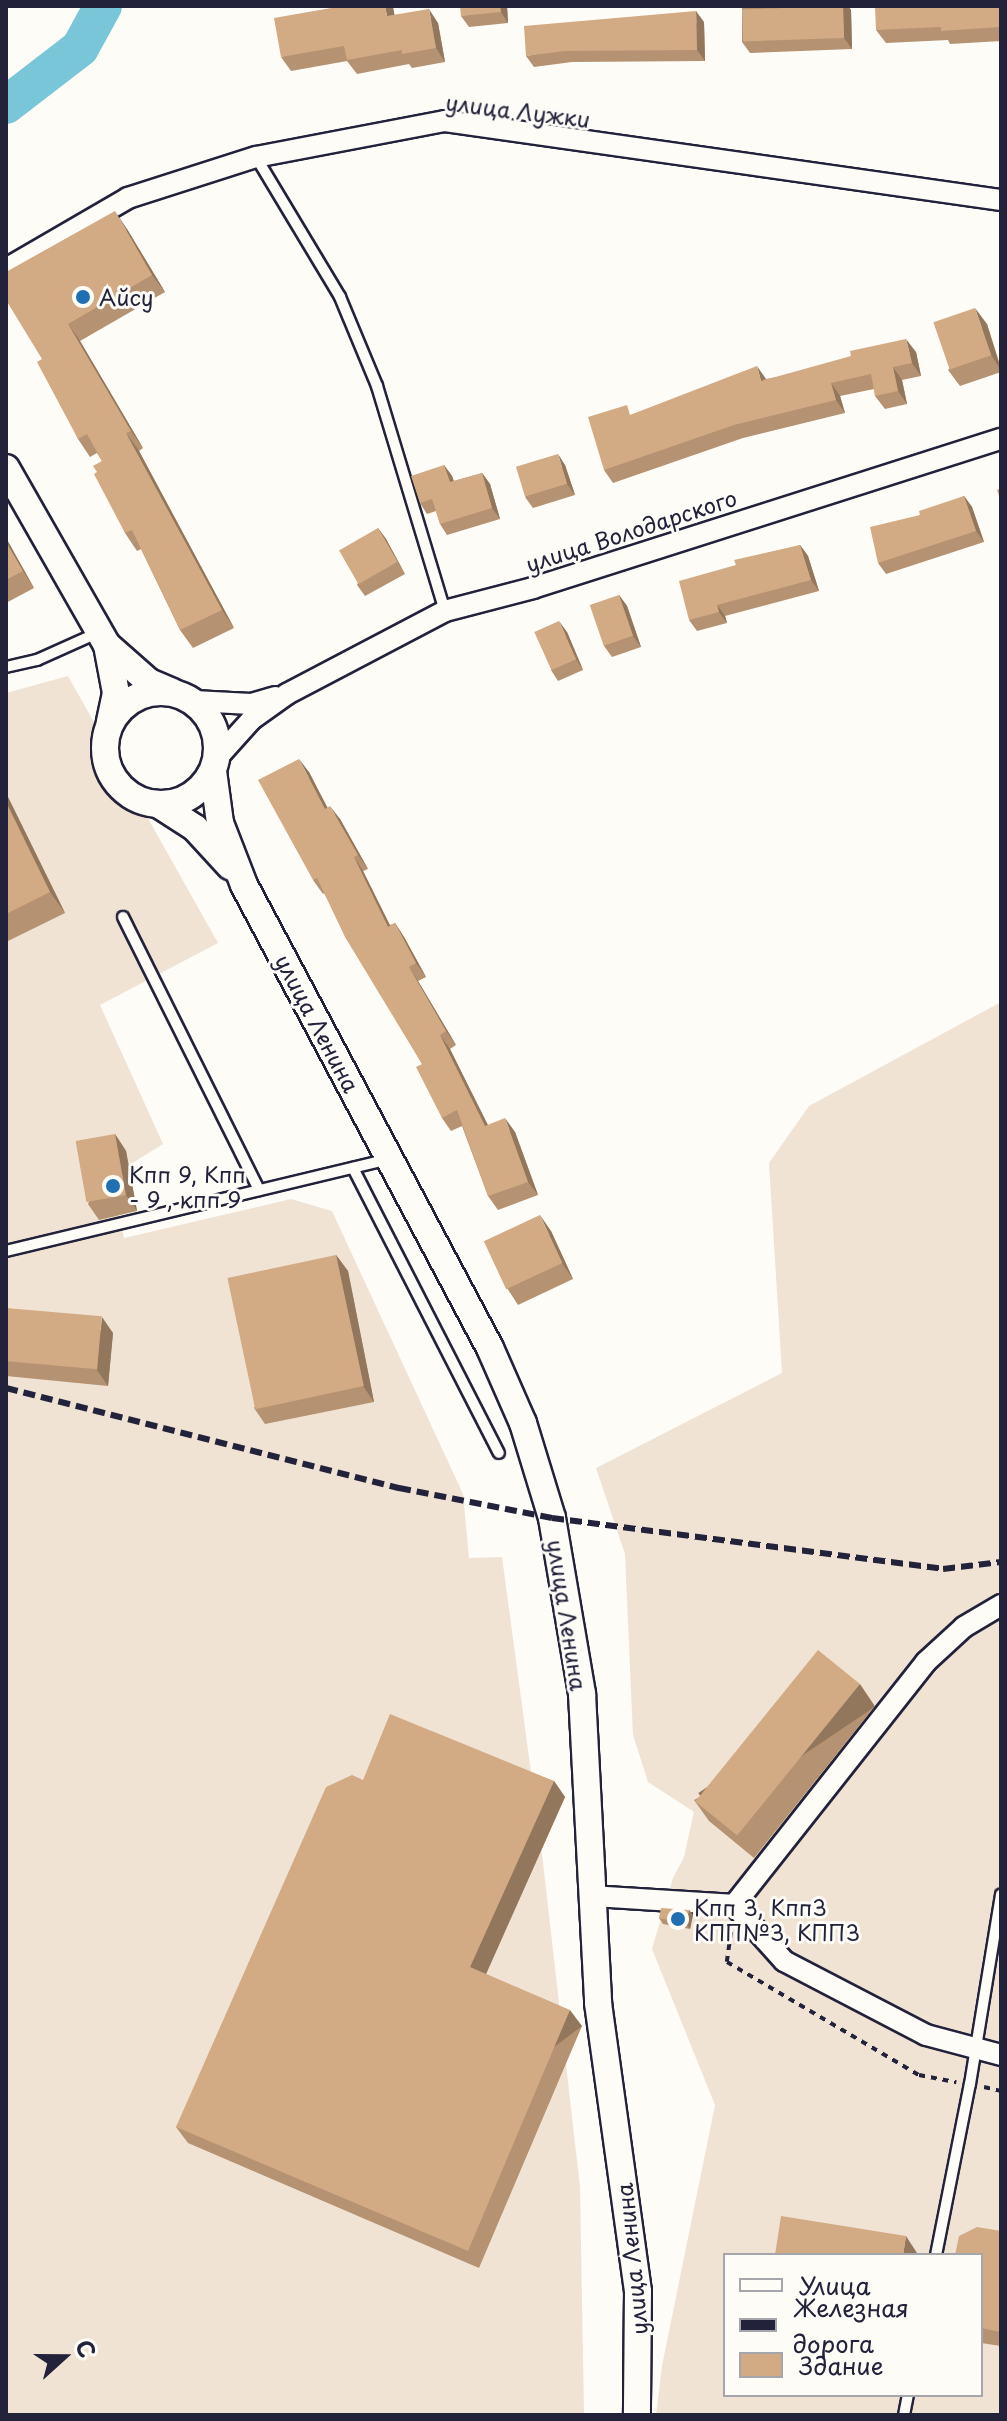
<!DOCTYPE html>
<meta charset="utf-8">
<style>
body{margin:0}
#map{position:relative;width:1007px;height:2421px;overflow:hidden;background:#fdfcf7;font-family:"Playpen Sans",sans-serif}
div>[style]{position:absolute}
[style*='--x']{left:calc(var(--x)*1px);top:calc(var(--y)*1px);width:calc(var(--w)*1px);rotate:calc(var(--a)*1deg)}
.built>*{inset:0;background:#f0e3d4}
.river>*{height:38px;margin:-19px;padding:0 19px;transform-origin:19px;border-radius:19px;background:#79c6d8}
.path>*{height:4px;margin-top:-2px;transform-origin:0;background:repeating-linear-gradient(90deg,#22223b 0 6px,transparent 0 12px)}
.roads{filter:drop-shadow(2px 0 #22223b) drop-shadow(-2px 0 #22223b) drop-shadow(0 2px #22223b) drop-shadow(0 -2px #22223b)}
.lane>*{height:10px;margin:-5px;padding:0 5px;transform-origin:5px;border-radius:5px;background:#fdfcf7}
.street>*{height:20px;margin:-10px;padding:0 10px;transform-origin:10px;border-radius:10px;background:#fdfcf7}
.secondary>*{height:26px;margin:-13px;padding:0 13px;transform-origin:13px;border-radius:13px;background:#fdfcf7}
.secondary>.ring{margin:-13px;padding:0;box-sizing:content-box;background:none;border:26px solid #fdfcf7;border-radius:50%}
.rail>*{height:6px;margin-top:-3px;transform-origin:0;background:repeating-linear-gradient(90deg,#22223b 0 12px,transparent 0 18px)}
.wall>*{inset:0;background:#b59271}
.shaded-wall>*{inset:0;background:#93775c;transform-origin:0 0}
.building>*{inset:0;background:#d2aa83;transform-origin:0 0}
.dots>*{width:22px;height:22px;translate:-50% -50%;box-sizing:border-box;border:4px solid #fdfcf7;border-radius:50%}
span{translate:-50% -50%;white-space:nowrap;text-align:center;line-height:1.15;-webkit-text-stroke:6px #fdfcf7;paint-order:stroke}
.street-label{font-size:22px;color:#22223b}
.poi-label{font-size:22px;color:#22223b}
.left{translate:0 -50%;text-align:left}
.frame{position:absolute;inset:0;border:8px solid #22223b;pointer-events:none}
.legend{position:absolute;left:723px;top:2253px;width:260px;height:144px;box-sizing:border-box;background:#fdfcf7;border:2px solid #a5a5ac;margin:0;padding:10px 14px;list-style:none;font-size:24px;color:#22223b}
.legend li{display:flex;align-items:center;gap:16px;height:40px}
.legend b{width:40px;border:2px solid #a5a5ac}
.north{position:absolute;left:24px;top:2317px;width:80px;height:80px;-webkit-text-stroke:6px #fdfcf7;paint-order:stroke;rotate:69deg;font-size:22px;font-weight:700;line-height:32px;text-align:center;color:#22223b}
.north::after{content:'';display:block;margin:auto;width:28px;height:36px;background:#22223b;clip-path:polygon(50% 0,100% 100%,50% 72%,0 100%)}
</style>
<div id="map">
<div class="built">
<div style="clip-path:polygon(68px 676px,218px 943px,100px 1005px,163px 1144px,110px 1177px,124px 1238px,291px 1199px,332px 1211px,463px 1494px,469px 1558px,502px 1557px,542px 1854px,580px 2187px,584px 2415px,6px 2415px,6px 693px)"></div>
<div style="clip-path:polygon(evenodd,1001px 1002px,1001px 2415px,656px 2415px,662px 2366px,715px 2105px,652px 1949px,673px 1878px,684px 1857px,694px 1812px,648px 1782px,633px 1735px,625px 1554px,596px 1468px,782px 1373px,769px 1163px,809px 1106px,1001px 1002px,725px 2255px,981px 2255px,981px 2395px,725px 2395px,725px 2255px)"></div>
</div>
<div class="river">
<div style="--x:6;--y:105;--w:93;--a:-37.6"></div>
<div style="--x:80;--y:48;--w:48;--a:-61.3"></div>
</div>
<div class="path">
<div style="--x:731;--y:1932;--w:30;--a:98"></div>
<div style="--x:727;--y:1962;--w:223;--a:30.5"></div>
<div style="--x:919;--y:2075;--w:38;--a:11"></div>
<div style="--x:984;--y:2087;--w:17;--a:13"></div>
</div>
<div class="roads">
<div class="lane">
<div style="--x:256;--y:157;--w:163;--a:59"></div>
<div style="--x:340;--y:297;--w:96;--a:67.4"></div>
<div style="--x:377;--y:386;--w:235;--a:73.2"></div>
<div style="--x:6;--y:667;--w:32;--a:-13"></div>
<div style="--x:37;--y:660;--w:66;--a:-24.2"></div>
<div style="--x:123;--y:917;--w:305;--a:63.5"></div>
<div style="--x:353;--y:1168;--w:320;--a:62.9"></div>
<div style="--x:6;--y:1251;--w:394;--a:-13.5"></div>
<div style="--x:936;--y:2255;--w:174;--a:-78.8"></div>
<div style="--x:970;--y:2084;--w:192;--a:-80.7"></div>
<div style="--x:904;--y:2415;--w:20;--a:-79"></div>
</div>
<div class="street">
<div style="--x:6;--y:269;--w:141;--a:-30.2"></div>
<div style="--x:128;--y:198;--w:134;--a:-17.8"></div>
<div style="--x:256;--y:157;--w:192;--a:-10.8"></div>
<div style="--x:445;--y:121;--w:562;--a:8.09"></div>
<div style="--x:194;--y:701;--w:57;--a:3"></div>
<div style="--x:251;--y:704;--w:25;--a:-16"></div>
<div style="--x:216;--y:759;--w:54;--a:-48"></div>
<div style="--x:252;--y:719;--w:43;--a:-35.5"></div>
<div style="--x:287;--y:694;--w:178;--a:-27.7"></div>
<div style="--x:445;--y:611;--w:91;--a:-14.6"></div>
<div style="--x:533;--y:588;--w:491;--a:-17.7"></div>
<div style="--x:1001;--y:1605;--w:43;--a:149.3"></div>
<div style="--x:964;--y:1627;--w:52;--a:137.4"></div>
<div style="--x:926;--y:1662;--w:310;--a:128.3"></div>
<div style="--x:734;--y:1905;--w:75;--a:48.2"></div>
<div style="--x:784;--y:1961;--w:160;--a:27.5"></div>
<div style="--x:926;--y:2035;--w:78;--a:14.9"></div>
<div style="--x:592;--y:1896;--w:142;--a:3.6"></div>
</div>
<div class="secondary">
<div style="--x:6;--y:468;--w:204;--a:60.3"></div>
<div style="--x:107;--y:645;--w:56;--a:41.4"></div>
<div style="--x:149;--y:682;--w:25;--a:23"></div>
<div style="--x:107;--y:645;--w:49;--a:79.4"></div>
<div style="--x:116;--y:693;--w:30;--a:102"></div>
<div class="ring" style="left:105px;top:692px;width:86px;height:86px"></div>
<div style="--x:213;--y:771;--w:52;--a:82.3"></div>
<div style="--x:220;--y:823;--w:66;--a:68.8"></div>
<div style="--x:244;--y:885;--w:524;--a:62.02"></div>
<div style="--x:490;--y:1348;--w:82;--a:66.3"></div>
<div style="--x:523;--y:1423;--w:99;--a:73"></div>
<div style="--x:552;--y:1518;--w:179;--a:80.3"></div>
<div style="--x:582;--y:1694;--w:309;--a:87"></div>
<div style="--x:598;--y:2003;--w:291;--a:82.1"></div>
<div style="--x:638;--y:2291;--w:124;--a:90.5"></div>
<div style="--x:158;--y:804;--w:44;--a:33"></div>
<div style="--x:195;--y:828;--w:52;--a:47.4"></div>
</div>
</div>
<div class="rail">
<div style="--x:6;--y:1388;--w:406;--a:14.3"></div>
<div style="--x:399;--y:1488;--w:156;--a:11.1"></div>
<div style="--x:552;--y:1518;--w:394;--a:7.4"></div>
<div style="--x:943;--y:1569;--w:58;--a:-6.9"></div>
</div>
<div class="wall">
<div style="clip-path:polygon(507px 6px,508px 23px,469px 27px,461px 16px)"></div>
<div style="clip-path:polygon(848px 6px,851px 10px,852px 49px,750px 53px,742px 42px,742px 7px)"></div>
<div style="clip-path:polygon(1001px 6px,1001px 41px,950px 44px,948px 40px,886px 43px,876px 30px)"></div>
<div style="clip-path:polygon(394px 15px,438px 23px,445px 62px,412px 68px,409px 64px,357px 74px,347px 61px,291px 71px,281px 57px)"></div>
<div style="clip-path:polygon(704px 22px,705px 61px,572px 62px,534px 67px,526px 56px)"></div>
<div style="clip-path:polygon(127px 229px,165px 292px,80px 341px,143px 448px,139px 451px,234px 628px,193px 648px,180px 630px,141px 549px,137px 551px,125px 533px,97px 472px,102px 461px,97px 453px,90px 457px,78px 439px,42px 359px)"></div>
<div style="clip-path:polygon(987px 324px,1001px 368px,1001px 372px,960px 386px,948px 370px)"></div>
<div style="clip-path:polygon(916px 352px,921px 376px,902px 380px,907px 404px,885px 409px,875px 396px,874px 389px,840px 396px,845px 413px,743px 438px,613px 483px,604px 470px,633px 414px,766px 379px)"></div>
<div style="clip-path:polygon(444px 465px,452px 476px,454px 481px,482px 473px,490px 484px,500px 519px,447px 535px,440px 524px,436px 511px,427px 514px,420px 503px)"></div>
<div style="clip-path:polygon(565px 465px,575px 495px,533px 508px,525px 497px)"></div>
<div style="clip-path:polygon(964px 496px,972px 507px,984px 542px,886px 574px,878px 563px,920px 515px)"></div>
<div style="clip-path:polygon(378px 528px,386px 539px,405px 574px,365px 596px,357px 585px)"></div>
<div style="clip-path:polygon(6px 538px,34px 588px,6px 603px)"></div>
<div style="clip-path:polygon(800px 545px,808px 556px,819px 591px,725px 616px,727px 623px,697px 631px,689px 620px,736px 565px)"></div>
<div style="clip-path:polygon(619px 595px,627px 606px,641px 647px,612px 657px,604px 646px)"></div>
<div style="clip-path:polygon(567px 632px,583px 670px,558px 681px,551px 670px)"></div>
<div style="clip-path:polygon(309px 772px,327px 808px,340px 819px,368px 869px,363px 871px,390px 925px,395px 923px,404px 937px,426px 977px,418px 981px,456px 1045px,450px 1049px,487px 1125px,515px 1132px,538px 1195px,498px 1210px,488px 1196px,462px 1126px,451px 1131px,442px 1118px,422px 1064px,324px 893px,323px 894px,313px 880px)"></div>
<div style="clip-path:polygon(6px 793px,65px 913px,6px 942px)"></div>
<div style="clip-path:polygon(115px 1134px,126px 1151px,137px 1211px,99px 1220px,88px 1204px)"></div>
<div style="clip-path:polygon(551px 1231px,573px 1279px,518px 1305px,507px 1288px)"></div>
<div style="clip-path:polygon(336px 1255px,348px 1271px,374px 1402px,265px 1424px,254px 1408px)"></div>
<div style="clip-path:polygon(6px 1308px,113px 1333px,108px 1386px,6px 1376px)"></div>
<div style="clip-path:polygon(875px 1706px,754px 1858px,709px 1821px,694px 1800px)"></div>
<div style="clip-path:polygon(363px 1780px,554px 1781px,565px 1797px,486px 1974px,582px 2026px,479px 2268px,188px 2143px,176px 2127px)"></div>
<div style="clip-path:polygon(689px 1910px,693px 1915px,690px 1929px,663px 1924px,659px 1918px)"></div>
<div style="clip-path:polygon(1001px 2231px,1001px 2346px,981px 2343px,981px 2255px)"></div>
</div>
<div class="shaded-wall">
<div style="clip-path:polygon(385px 6px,393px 6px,397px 30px,387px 16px)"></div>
<div style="clip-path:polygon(500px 6px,507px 6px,508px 23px,501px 12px)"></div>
<div style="clip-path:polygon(843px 6px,848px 6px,851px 10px,852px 49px,844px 38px)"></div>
<div style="clip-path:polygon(429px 9px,438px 23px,445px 62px,436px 48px)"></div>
<div style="clip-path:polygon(696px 11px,704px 22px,705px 61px,697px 50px)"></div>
<div style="clip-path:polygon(115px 211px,127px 229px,165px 292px,152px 275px)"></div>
<div style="clip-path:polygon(975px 308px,987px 324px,1001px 370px,991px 355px)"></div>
<div style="clip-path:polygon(68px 324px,80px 341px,143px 448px,131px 431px)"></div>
<div style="clip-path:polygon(906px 339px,916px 352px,921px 376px,912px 363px)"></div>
<div style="clip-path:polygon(757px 366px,766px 379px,761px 381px)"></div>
<div style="clip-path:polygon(893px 367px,902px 380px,907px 404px,898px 391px)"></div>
<div style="clip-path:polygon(831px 383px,840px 396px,845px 413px,836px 400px)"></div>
<div style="clip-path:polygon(126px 433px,139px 451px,234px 628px,222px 610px)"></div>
<div style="clip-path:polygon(558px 454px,565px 465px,575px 495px,567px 484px)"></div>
<div style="clip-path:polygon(444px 465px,452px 476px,457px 493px,450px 482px)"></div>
<div style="clip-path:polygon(482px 473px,490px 484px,500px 519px,492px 508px)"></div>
<div style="clip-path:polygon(964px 496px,972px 507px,984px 542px,976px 531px)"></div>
<div style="clip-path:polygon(378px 528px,386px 539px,405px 574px,398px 562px)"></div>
<div style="clip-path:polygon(6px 538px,34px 588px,23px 571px,6px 542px)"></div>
<div style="clip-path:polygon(800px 545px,808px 556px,819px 591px,811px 580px)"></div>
<div style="clip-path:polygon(619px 595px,627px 606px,641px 647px,633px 636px)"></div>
<div style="clip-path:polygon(717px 605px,725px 616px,727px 623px,719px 612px)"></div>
<div style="clip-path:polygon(559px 621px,567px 632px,583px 670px,576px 659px)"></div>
<div style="clip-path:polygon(299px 759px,309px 772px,335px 822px,325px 809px)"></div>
<div style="clip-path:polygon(6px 793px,65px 913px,50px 892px,6px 802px)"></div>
<div style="clip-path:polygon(330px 806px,340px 819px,368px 869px,358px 855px)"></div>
<div style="clip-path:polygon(354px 857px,363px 871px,397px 940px,388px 927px)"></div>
<div style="clip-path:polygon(395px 923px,404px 937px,426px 977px,416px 963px)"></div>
<div style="clip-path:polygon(409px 967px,418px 981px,456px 1045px,446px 1031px)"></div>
<div style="clip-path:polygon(440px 1035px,450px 1049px,495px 1139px,485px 1126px)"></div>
<div style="clip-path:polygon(505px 1118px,515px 1132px,538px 1195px,528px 1182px)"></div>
<div style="clip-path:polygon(115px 1134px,126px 1151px,137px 1211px,126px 1195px)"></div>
<div style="clip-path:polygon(540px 1215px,551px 1231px,573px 1279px,562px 1263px)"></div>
<div style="clip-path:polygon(336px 1255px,348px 1271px,374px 1402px,363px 1386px)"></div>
<div style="clip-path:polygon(102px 1317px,113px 1333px,108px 1386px,97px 1370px)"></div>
<div style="left:860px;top:1684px;width:27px;height:195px;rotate:56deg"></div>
<div style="clip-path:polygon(554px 1781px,565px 1797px,482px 1983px,470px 1967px)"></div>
<div style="clip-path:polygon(689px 1910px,693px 1915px,690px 1929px,686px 1924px)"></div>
<div style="left:570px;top:2010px;width:20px;height:262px;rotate:53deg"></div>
<div style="clip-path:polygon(906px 2236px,917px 2253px,917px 2255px,903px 2255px)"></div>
</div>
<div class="building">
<div style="clip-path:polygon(337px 6px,385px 6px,387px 16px,429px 9px,436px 48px,402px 54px,402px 50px,347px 60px,344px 46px,281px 57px,274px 18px,337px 7px)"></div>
<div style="clip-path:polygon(460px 6px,500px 6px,501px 12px,461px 16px)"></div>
<div style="left:843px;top:6px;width:32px;height:101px;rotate:88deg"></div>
<div style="clip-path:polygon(875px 6px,1001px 6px,1001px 27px,941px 31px,941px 27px,876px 30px)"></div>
<div style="clip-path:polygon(696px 11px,697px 50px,565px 51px,526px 56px,524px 26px)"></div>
<div style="clip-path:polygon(115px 211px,152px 275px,68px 324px,131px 431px,126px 433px,222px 610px,180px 630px,132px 530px,125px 533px,94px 474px,97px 472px,93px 466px,102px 461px,87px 434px,78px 439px,37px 362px,42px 359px,6px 300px,6px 272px)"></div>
<div style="left:975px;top:308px;width:50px;height:44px;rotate:71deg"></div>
<div style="clip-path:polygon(906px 339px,912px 363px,893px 367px,898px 391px,875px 396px,871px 374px,831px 383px,836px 400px,734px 425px,604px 470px,588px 417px,627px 405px,630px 415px,757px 366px,761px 381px,851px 356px,850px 351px)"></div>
<div style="left:558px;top:454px;width:31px;height:44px;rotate:73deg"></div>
<div style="clip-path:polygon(444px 465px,450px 482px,482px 473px,492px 508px,440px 524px,432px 499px,420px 503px,411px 476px)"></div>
<div style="clip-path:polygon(1001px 488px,1001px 502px,997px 490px)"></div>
<div style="clip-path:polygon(964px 496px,976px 531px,878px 563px,870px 527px,920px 515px,919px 511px)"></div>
<div style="left:378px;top:528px;width:39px;height:45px;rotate:60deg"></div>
<div style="clip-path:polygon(6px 542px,23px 571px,6px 580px)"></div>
<div style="clip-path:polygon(800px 545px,811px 580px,717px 605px,719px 612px,689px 620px,679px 581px,736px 565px,734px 560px)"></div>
<div style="left:619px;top:595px;width:43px;height:31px;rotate:71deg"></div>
<div style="left:559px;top:621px;width:42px;height:27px;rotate:66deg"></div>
<div style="clip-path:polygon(299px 759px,325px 809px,330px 806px,358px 855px,354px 857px,388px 927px,395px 923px,416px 963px,409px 967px,446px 1031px,440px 1035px,485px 1126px,505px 1118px,528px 1182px,488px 1196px,457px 1110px,442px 1118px,416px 1067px,422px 1064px,345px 937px,317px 878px,313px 880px,258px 780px)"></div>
<div style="clip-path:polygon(6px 802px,50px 892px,6px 914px)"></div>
<div style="left:115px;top:1134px;width:62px;height:40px;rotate:80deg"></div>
<div style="left:540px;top:1215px;width:53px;height:62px;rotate:65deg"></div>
<div style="left:336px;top:1255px;width:134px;height:111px;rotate:78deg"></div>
<div style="left:6px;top:1308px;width:96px;height:53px;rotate:5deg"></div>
<div style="left:818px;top:1650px;width:54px;height:195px;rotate:39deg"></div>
<div style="clip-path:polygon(390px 1714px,554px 1781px,470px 1967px,570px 2010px,468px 2251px,176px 2127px,326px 1787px,352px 1775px,363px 1780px)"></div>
<div style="clip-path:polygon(661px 1908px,689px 1910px,686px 1924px,659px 1918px)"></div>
<div style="clip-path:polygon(781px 2216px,906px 2236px,903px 2255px,775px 2255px)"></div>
<div style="clip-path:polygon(977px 2227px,1001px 2231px,1001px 2332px,981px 2328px,981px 2255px,955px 2255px,959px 2236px)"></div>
</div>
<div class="dots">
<div style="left:83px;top:297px;background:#1f6fb2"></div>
<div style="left:113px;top:1186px;background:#1f6fb2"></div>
<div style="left:678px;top:1919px;background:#1f6fb2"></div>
</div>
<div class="street-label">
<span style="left:518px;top:110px;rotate:7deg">улица Лужки</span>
<span style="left:631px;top:530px;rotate:-18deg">улица Володарского</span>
<span style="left:318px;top:1023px;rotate:62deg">улица Ленина</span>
<span style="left:568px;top:1615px;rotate:81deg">улица Ленина</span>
<span style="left:631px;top:2259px;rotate:-96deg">улица Ленина</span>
</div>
<div class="poi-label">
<span class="left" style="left:99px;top:297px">Айсу</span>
<span class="left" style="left:129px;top:1186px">Кпп 9, Кпп<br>- 9 , кпп 9</span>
<span class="left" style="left:694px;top:1919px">Кпп 3, Кпп3<br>КПП№3, КПП3</span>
</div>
<div class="frame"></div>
<ul class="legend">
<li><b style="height:10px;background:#fdfcf7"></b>Улица</li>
<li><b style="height:10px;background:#22223b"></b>Железная дорога</li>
<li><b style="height:22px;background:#d2aa83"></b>Здание</li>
</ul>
<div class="north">С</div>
</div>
